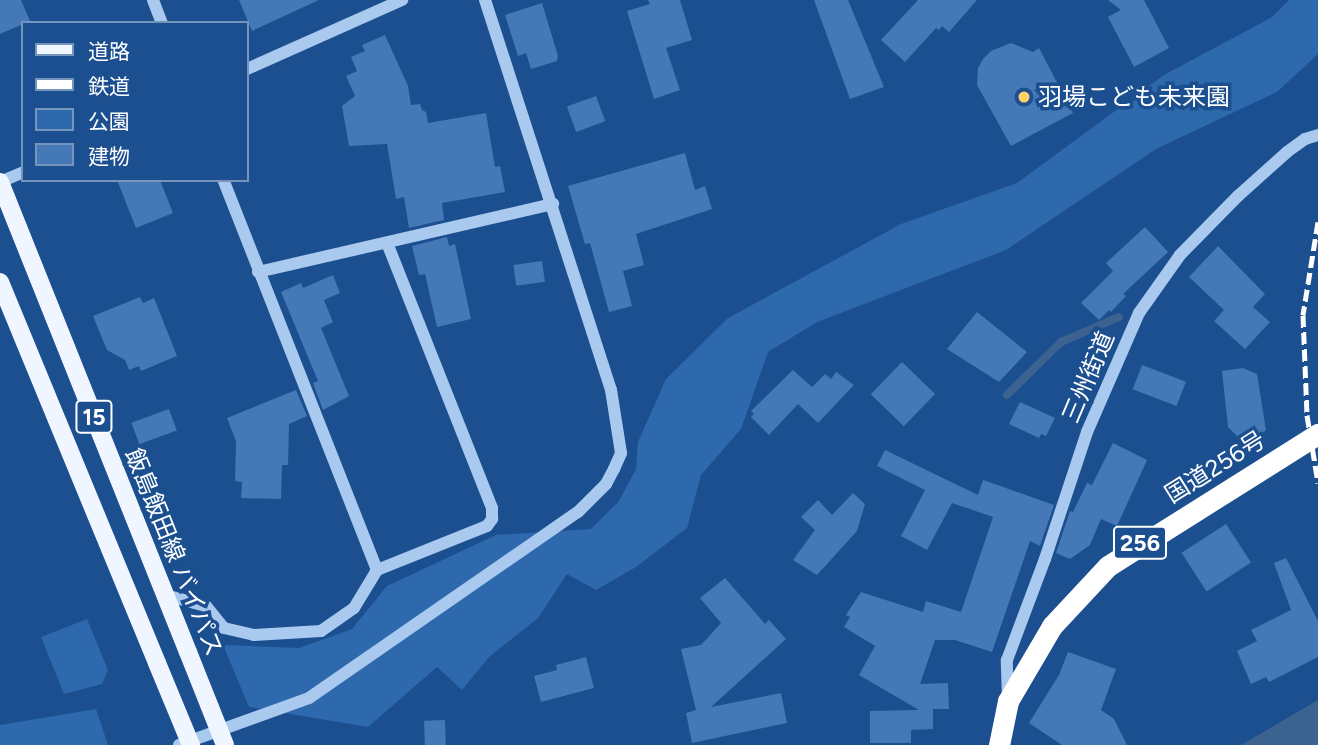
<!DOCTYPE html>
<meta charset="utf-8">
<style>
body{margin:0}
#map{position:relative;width:1318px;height:745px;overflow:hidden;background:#1b4f8f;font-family:Figtree,"Noto Sans JP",sans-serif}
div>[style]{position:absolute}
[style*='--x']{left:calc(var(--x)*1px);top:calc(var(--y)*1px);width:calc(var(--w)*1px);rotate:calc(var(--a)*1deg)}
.green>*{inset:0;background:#2e69ad}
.water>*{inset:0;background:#3c6290}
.stream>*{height:8px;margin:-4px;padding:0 4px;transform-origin:4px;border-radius:4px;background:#3c6290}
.building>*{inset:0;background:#4478b7;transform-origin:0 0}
.minor>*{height:12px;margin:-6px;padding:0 6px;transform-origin:6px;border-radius:6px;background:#a9c9ee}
.major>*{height:18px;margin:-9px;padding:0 9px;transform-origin:9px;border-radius:9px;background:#f0f6ff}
.highway>*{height:21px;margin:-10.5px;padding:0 10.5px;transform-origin:10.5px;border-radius:10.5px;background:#fff}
.rail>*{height:5px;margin-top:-2.5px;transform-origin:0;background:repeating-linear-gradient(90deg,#fff 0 12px,transparent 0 17px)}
.major-bridge>*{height:18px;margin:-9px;padding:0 9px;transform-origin:9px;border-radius:9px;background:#f0f6ff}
.dots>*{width:19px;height:19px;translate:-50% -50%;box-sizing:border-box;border:4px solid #1b4f8f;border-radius:50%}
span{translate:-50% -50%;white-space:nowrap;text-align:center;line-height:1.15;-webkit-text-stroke:7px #1b4f8f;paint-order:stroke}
.shield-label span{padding:2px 5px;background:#1b4f8f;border:2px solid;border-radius:5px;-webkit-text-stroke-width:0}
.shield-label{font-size:23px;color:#fff;font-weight:700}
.poi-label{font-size:24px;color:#fff}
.left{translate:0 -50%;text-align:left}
.street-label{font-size:24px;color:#fff}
.legend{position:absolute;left:21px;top:21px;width:228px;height:161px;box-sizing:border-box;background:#1b4f8f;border:2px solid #7695bc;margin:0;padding:9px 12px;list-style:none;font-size:21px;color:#fff}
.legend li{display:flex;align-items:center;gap:14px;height:35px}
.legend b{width:35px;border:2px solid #7695bc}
</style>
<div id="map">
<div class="green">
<div style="clip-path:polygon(1289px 0,1318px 0,1318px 54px,1277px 92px,1156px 149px,1006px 250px,817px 322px,768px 352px,741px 429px,701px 475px,687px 528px,636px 567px,596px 590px,567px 574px,538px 618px,489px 657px,462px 690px,437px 667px,368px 727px,249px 707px,223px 645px,299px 648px,352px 629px,387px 586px,496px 535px,591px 529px,619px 501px,636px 469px,638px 442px,666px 379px,728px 318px,901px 224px,1017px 183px,1164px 75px,1272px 17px)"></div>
<div style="clip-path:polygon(87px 619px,108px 670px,102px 684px,64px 694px,41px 637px)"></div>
<div style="clip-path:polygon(96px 709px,108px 745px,0 745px,0 725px)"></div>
</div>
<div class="water">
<div style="clip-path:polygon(1318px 700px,1318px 745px,1241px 745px)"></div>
</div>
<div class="stream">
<div style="--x:1007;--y:395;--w:76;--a:-44.5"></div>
<div style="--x:1061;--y:342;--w:63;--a:-23.3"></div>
</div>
<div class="building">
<div style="clip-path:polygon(0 0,21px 0,30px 21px,0 34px)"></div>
<div style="clip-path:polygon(239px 0,319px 0,252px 31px)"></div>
<div style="clip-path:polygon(648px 0,680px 0,692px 40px,666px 48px,680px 90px,654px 99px,627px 11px,650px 4px)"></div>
<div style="clip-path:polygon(814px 0,848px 0,884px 87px,850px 99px)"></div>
<div style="clip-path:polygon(918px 0,977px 0,949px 32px,942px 26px,939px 30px,936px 28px,905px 62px,881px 40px)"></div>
<div style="clip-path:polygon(1108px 0,1144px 0,1169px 48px,1134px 67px,1108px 17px,1121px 10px)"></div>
<div style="clip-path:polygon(542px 3px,558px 56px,557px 61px,531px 69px,526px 53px,518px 56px,505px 15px)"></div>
<div style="clip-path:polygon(385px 35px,408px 86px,411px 105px,420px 104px,422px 110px,426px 112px,428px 123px,486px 113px,495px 167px,500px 166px,505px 192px,442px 203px,444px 220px,409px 228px,404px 197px,396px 199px,387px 144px,349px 146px,342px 106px,355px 96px,346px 76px,357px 71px,351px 57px,365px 51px,362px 45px)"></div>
<div style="clip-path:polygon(1011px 43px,1033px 52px,1039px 48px,1073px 113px,1011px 146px,977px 85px,978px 68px,983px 59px,991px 51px)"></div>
<div style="left:596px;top:96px;width:27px;height:31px;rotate:70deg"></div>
<div style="clip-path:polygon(685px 153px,695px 190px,705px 186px,712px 209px,636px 234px,644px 265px,623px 271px,632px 306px,609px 312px,590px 243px,585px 244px,568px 186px)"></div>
<div style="clip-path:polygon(117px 180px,160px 180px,173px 213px,136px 228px)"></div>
<div style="clip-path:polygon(1145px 227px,1168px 252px,1123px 294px,1126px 296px,1111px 312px,1109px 310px,1099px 320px,1081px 303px,1113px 271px,1106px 263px)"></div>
<div style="clip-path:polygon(447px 237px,449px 246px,455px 244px,471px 319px,437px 327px,425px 274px,419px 275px,412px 246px)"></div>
<div style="clip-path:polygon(1218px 246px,1265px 294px,1253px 307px,1270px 322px,1245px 349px,1214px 321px,1224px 310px,1189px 277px)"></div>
<div style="left:542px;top:261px;width:21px;height:29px;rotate:82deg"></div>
<div style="clip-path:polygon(333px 275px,340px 293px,324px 300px,333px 322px,321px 328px,349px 396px,323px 410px,313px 383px,318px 381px,281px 292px,301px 283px,303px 288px)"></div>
<div style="clip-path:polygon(140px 297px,143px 303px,154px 298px,177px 356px,141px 371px,139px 366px,129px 370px,125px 360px,107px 350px,93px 316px)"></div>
<div style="clip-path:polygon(977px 312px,1027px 352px,999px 382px,947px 349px)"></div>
<div style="left:902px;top:362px;width:46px;height:45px;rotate:44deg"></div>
<div style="left:1142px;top:365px;width:47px;height:26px;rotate:21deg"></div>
<div style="clip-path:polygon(1243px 368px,1257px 374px,1266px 430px,1247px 446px,1228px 427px,1222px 371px)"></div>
<div style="clip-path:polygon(793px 370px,812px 387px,825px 374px,831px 379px,836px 372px,854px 385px,818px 423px,798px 404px,769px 435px,751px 417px,754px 414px,751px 411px)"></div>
<div style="clip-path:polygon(296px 390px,307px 416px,289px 424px,288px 465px,282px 465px,281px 499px,241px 498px,242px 482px,235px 481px,236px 441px,227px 418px)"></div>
<div style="clip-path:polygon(1020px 402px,1055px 418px,1046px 436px,1041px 434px,1039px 438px,1009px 424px)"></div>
<div style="left:169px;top:409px;width:23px;height:40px;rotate:70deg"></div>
<div style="clip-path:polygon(1113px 443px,1147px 460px,1117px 526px,1101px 519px,1090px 545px,1070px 559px,1056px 553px,1070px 511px,1073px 512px,1087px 483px,1092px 485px)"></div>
<div style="clip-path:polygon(885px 450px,978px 495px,983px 480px,1054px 505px,1040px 546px,1030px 541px,992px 652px,955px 640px,935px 640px,920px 684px,948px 683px,949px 709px,933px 709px,933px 729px,911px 730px,911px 743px,870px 743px,870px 711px,919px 710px,859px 675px,875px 646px,844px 627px,850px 617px,846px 615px,861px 592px,923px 612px,926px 601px,961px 612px,993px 517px,952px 503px,927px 550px,901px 536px,925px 490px,877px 466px)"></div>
<div style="clip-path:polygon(853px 493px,865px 504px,857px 531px,817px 575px,793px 560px,815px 530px,801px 517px,818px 500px,832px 515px)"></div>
<div style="left:1226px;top:524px;width:46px;height:53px;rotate:57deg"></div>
<div style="clip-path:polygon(1286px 558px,1318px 621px,1318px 657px,1269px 682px,1266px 677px,1251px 684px,1237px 651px,1257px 641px,1251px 630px,1291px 610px,1274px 563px)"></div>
<div style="clip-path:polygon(725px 578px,765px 624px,769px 620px,786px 639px,711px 707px,781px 693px,787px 723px,692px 743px,686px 713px,696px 710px,681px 649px,701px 645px,721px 623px,700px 598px)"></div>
<div style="clip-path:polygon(1068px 652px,1116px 669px,1101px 710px,1114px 719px,1127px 745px,1062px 745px,1029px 723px,1059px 675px)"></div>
<div style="clip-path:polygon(586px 657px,594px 688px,541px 702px,534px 676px,557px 670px,556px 665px)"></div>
<div style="left:445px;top:720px;width:25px;height:21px;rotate:88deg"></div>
</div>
<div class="minor">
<div style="--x:153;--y:0;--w:25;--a:69"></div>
<div style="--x:247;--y:69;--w:170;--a:-24"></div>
<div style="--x:0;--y:182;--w:25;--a:-23"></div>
<div style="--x:258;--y:272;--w:303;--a:-13"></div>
<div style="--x:377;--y:570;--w:118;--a:-21.8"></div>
<div style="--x:487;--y:526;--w:9;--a:-54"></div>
<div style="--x:492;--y:519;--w:11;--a:-90"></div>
<div style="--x:492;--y:508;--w:285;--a:-111.6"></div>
<div style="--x:165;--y:595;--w:42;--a:15"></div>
<div style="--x:206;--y:606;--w:28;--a:51"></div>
<div style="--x:224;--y:628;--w:31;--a:13"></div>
<div style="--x:254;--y:635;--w:67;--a:-3.4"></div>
<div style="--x:321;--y:631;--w:40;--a:-34.9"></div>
<div style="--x:354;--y:608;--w:44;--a:-58.8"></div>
<div style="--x:377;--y:570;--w:419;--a:-111.5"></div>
<div style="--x:1008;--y:698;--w:38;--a:-92"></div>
<div style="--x:1007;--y:660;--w:108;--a:-69.4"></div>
<div style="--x:1045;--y:559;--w:134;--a:-71.7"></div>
<div style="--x:1087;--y:432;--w:130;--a:-66.4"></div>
<div style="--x:1139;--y:313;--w:71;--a:-54.7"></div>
<div style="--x:1180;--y:255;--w:83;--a:-45.5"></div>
<div style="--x:1238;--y:196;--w:66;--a:-41.9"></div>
<div style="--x:1287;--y:152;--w:22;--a:-36"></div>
<div style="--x:1305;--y:139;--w:14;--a:-17"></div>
<div style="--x:179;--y:745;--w:138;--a:-19.9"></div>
<div style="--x:309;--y:698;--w:327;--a:-34.7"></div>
<div style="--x:578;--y:512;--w:40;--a:-45"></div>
<div style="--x:606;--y:484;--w:17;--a:-62"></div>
<div style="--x:614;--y:469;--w:17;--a:-66"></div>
<div style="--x:621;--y:453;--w:64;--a:-99"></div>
<div style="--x:611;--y:390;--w:410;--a:-107.9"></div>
</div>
<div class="major">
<div style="--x:0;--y:182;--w:506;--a:68.2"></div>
<div style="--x:0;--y:282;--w:412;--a:67.6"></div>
</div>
<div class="highway">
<div style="--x:999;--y:745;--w:45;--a:-78.4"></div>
<div style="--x:1008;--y:701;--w:87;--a:-59.6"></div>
<div style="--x:1052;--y:626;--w:82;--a:-47"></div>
<div style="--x:1108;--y:566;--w:248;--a:-32.2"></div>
</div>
<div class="rail">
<div style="--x:1318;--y:222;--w:94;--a:99.2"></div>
<div style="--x:1303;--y:315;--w:100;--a:87.7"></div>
<div style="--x:1307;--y:415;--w:69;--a:80.8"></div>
</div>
<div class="major-bridge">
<div style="--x:188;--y:652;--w:100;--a:68.3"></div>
<div style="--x:157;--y:663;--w:89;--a:67.5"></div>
</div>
<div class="dots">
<div style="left:1024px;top:97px;background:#ffd166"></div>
</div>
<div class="shield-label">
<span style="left:94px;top:417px">15</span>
<span style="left:1140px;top:543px">256</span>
</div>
<div class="poi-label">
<span class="left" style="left:1038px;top:97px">羽場こども未来園</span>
</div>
<div class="street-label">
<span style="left:1088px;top:377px;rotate:-67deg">三州街道</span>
<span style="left:1215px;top:467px;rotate:-32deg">国道256号</span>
<span style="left:174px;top:552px;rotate:68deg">飯島飯田線 バイパス</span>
</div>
<ul class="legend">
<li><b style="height:9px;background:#f0f6ff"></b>道路</li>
<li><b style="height:9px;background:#fff"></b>鉄道</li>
<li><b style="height:19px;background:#2e69ad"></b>公園</li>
<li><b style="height:19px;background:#4478b7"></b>建物</li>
</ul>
</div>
